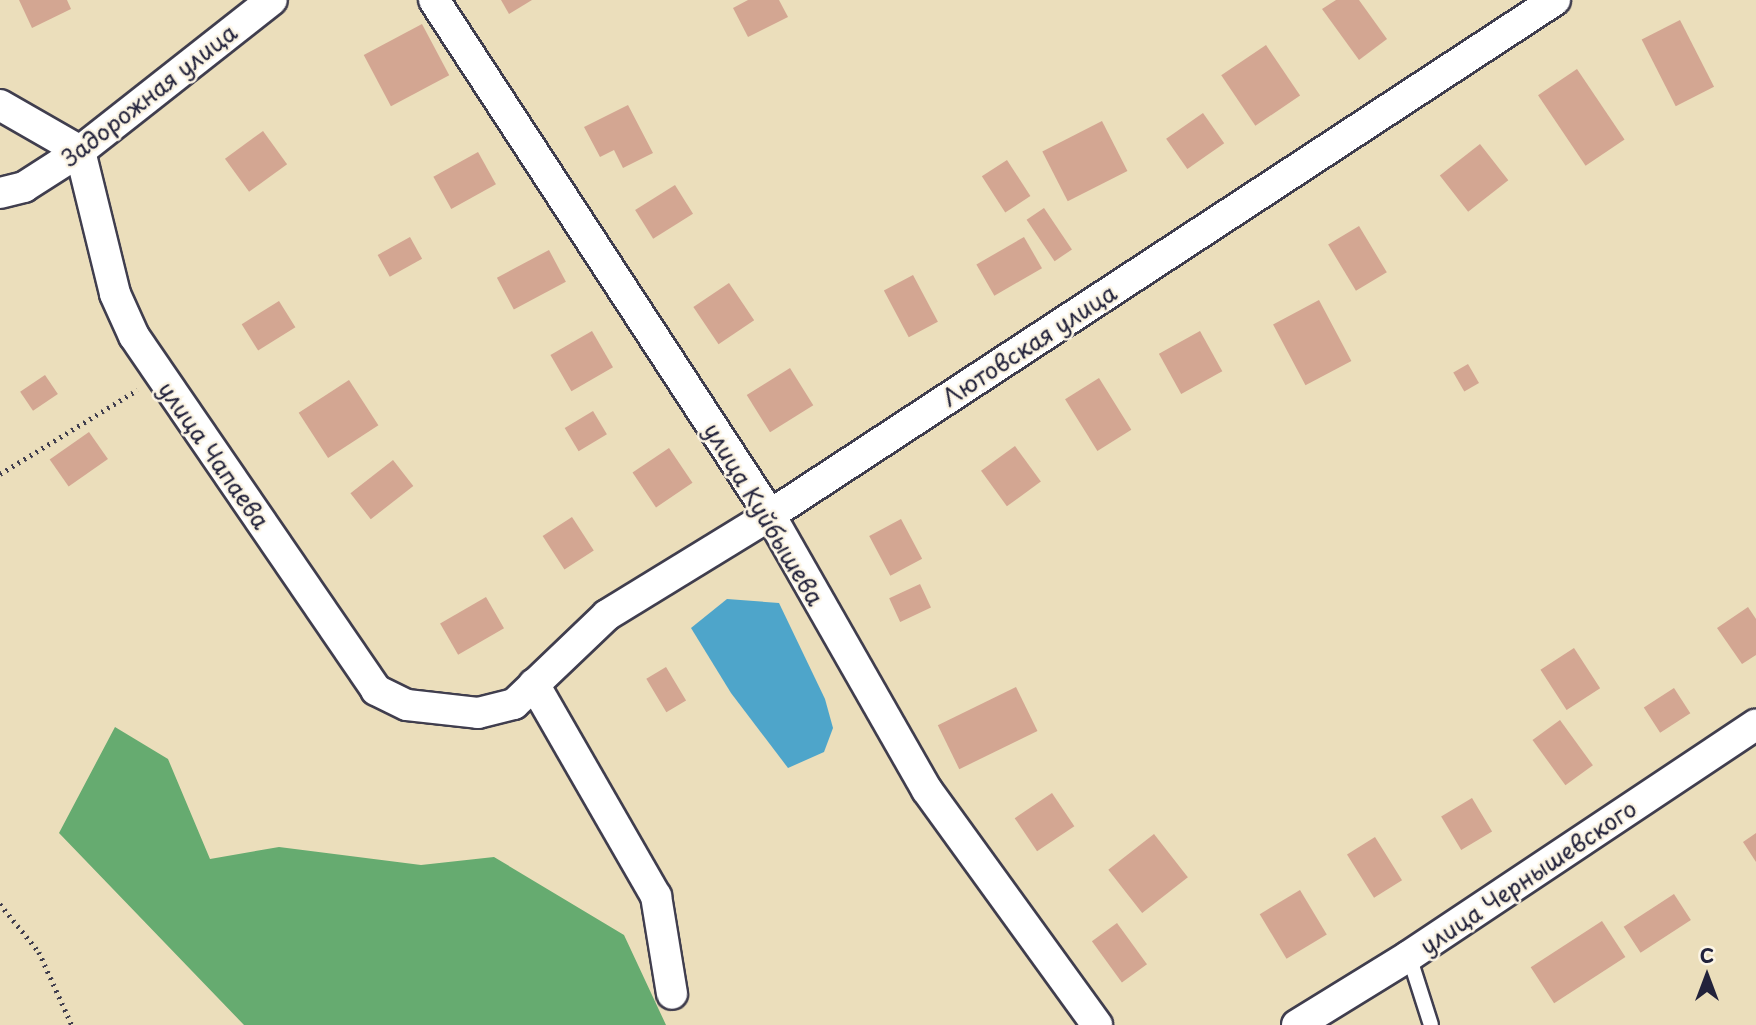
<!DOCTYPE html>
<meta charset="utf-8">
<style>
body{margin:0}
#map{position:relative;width:1756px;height:1025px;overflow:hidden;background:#ebdebb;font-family:"Playpen Sans",sans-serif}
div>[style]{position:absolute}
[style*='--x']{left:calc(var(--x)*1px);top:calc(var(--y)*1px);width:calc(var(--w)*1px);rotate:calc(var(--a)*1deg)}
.forest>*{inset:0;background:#66ab70}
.water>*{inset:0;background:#4ea5ca}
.building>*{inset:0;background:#d3a692;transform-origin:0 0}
.path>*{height:4.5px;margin-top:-2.25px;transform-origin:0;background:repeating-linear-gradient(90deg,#403e4e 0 2px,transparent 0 7px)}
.roads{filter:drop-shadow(2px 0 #403e4e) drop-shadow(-2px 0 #403e4e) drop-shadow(0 2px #403e4e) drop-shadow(0 -2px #403e4e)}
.service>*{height:14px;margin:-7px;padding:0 7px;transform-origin:7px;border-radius:7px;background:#fff}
.minor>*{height:30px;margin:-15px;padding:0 15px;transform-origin:15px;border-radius:15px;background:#fff}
span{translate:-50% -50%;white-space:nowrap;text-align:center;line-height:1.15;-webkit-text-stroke:5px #fcf5e5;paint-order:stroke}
.street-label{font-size:23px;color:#22223b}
.north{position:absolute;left:1672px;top:941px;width:70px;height:70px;-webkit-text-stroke:5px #fcf5e5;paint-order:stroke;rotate:0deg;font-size:19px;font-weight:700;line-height:28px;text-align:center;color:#22223b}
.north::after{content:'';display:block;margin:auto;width:24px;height:32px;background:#22223b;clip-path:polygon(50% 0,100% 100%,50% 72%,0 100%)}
</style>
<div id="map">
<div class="forest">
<div style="clip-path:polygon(115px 727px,168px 759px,210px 859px,279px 847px,421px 865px,494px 857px,624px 935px,666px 1025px,244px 1025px,59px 833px)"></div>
</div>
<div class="water">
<div style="clip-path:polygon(727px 599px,779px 603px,825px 699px,833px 728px,824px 752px,788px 768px,731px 693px,691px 628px)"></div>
</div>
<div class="building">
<div style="clip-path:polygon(19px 0,67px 0,71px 9px,32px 28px)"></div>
<div style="clip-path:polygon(501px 0,532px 0,509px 14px)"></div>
<div style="clip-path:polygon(748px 0,779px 0,788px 17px,748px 37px,733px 8px)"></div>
<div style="clip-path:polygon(1336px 0,1359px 0,1387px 39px,1359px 60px,1322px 9px)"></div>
<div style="left:1680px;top:20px;width:75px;height:43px;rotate:63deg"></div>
<div style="left:422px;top:24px;width:58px;height:66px;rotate:62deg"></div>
<div style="left:1266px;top:45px;width:61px;height:54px;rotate:56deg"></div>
<div style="left:1577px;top:69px;width:85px;height:47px;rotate:56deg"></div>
<div style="clip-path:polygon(628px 105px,653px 153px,623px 168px,614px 150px,600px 157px,584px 127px)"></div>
<div style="left:1203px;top:113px;width:37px;height:45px;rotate:55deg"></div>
<div style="left:1102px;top:121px;width:56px;height:67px;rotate:63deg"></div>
<div style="left:263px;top:131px;width:41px;height:47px;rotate:54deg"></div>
<div style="left:1480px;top:144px;width:46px;height:51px;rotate:52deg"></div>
<div style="left:478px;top:152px;width:37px;height:51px;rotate:61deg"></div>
<div style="left:1007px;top:160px;width:43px;height:30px;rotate:57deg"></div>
<div style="left:675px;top:185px;width:34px;height:47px;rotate:58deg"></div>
<div style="left:1044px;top:208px;width:50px;height:21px;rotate:56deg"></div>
<div style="left:1359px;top:226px;width:54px;height:36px;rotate:59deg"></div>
<div style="left:410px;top:237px;width:25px;height:37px;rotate:61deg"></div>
<div style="left:1024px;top:237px;width:36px;height:55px;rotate:60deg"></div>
<div style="left:549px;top:250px;width:36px;height:59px;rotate:62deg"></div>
<div style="left:913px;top:275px;width:53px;height:33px;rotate:62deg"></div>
<div style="left:729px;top:283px;width:45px;height:43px;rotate:56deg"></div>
<div style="left:1319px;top:300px;width:69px;height:52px;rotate:62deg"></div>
<div style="left:279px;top:301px;width:31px;height:44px;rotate:58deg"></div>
<div style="left:592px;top:331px;width:42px;height:48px;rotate:60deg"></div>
<div style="left:1200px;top:331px;width:46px;height:47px;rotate:61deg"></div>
<div style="left:1468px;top:364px;width:22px;height:17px;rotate:60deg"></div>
<div style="left:790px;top:368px;width:44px;height:51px;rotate:58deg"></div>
<div style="left:45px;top:375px;width:23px;height:30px;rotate:56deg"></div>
<div style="left:1099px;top:378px;width:61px;height:40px;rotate:58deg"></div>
<div style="left:349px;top:380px;width:54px;height:60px;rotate:57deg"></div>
<div style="left:593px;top:411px;width:27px;height:33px;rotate:59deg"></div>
<div style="left:89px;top:432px;width:33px;height:48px;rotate:55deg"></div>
<div style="left:1015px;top:446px;width:44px;height:42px;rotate:54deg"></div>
<div style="left:669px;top:448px;width:42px;height:44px;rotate:56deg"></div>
<div style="left:393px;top:460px;width:33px;height:54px;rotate:52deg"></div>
<div style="left:572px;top:517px;width:40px;height:35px;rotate:57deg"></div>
<div style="left:901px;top:519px;width:45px;height:36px;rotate:62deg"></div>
<div style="left:920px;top:584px;width:26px;height:34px;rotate:65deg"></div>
<div style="left:486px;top:597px;width:36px;height:53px;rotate:60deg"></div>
<div style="clip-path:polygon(1748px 607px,1756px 619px,1756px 655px,1742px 664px,1717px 628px)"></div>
<div style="left:1574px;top:648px;width:48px;height:40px;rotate:57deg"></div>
<div style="left:666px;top:667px;width:39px;height:23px;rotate:59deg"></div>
<div style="left:1016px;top:687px;width:49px;height:87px;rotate:64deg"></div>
<div style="left:1674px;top:688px;width:30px;height:36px;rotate:57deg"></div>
<div style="left:1560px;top:720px;width:56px;height:34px;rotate:54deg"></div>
<div style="left:1052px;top:793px;width:40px;height:45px;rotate:56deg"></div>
<div style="left:1472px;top:798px;width:39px;height:36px;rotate:59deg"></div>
<div style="clip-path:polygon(1756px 833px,1756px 862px,1743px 842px)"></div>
<div style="left:1154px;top:834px;width:55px;height:58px;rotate:52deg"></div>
<div style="left:1375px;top:837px;width:51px;height:33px;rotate:58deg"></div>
<div style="left:1300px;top:890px;width:52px;height:47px;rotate:59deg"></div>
<div style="left:1674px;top:894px;width:31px;height:60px;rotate:57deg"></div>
<div style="left:1602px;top:921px;width:43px;height:85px;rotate:57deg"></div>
<div style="left:1117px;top:923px;width:51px;height:31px;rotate:54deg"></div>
</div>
<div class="path">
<div style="--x:0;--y:474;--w:161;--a:-31.5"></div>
<div style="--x:0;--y:904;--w:62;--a:50.9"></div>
<div style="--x:39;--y:952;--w:80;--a:65.7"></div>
</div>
<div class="roads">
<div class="service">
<div style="--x:1409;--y:956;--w:72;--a:72.3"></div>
</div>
<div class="minor">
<div style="--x:434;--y:0;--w:615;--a:56.88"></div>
<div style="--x:770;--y:515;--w:317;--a:60.3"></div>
<div style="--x:927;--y:790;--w:290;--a:54.1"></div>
<div style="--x:0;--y:105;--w:92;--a:29.9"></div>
<div style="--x:80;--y:151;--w:147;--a:76.2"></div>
<div style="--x:115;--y:294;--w:46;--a:65.7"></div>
<div style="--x:134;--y:336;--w:429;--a:55.6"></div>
<div style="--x:376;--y:690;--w:34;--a:26"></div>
<div style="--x:407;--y:705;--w:71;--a:6.4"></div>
<div style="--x:478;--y:713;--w:37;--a:-14"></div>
<div style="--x:514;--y:704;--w:129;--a:-43.7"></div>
<div style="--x:607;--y:615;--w:191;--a:-31.5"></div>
<div style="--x:770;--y:515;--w:939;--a:-33.27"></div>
<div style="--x:0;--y:193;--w:25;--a:-14"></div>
<div style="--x:24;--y:187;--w:67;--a:-32.7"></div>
<div style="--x:80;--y:151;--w:244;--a:-38.2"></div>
<div style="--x:534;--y:684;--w:245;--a:60.1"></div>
<div style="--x:656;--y:896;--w:99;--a:80.7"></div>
<div style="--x:1297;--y:1025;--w:132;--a:-31.6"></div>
<div style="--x:1409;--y:956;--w:417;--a:-33.7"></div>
</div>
</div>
<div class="street-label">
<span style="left:149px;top:95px;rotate:-38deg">Задорожная улица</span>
<span style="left:1029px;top:345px;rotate:-33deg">Лютовская улица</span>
<span style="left:214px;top:455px;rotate:55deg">улица Чапаева</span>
<span style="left:764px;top:514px;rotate:59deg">улица Куйбышева</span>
<span style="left:1528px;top:877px;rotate:-34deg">улица Чернышевского</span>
</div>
<div class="north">С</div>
</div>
